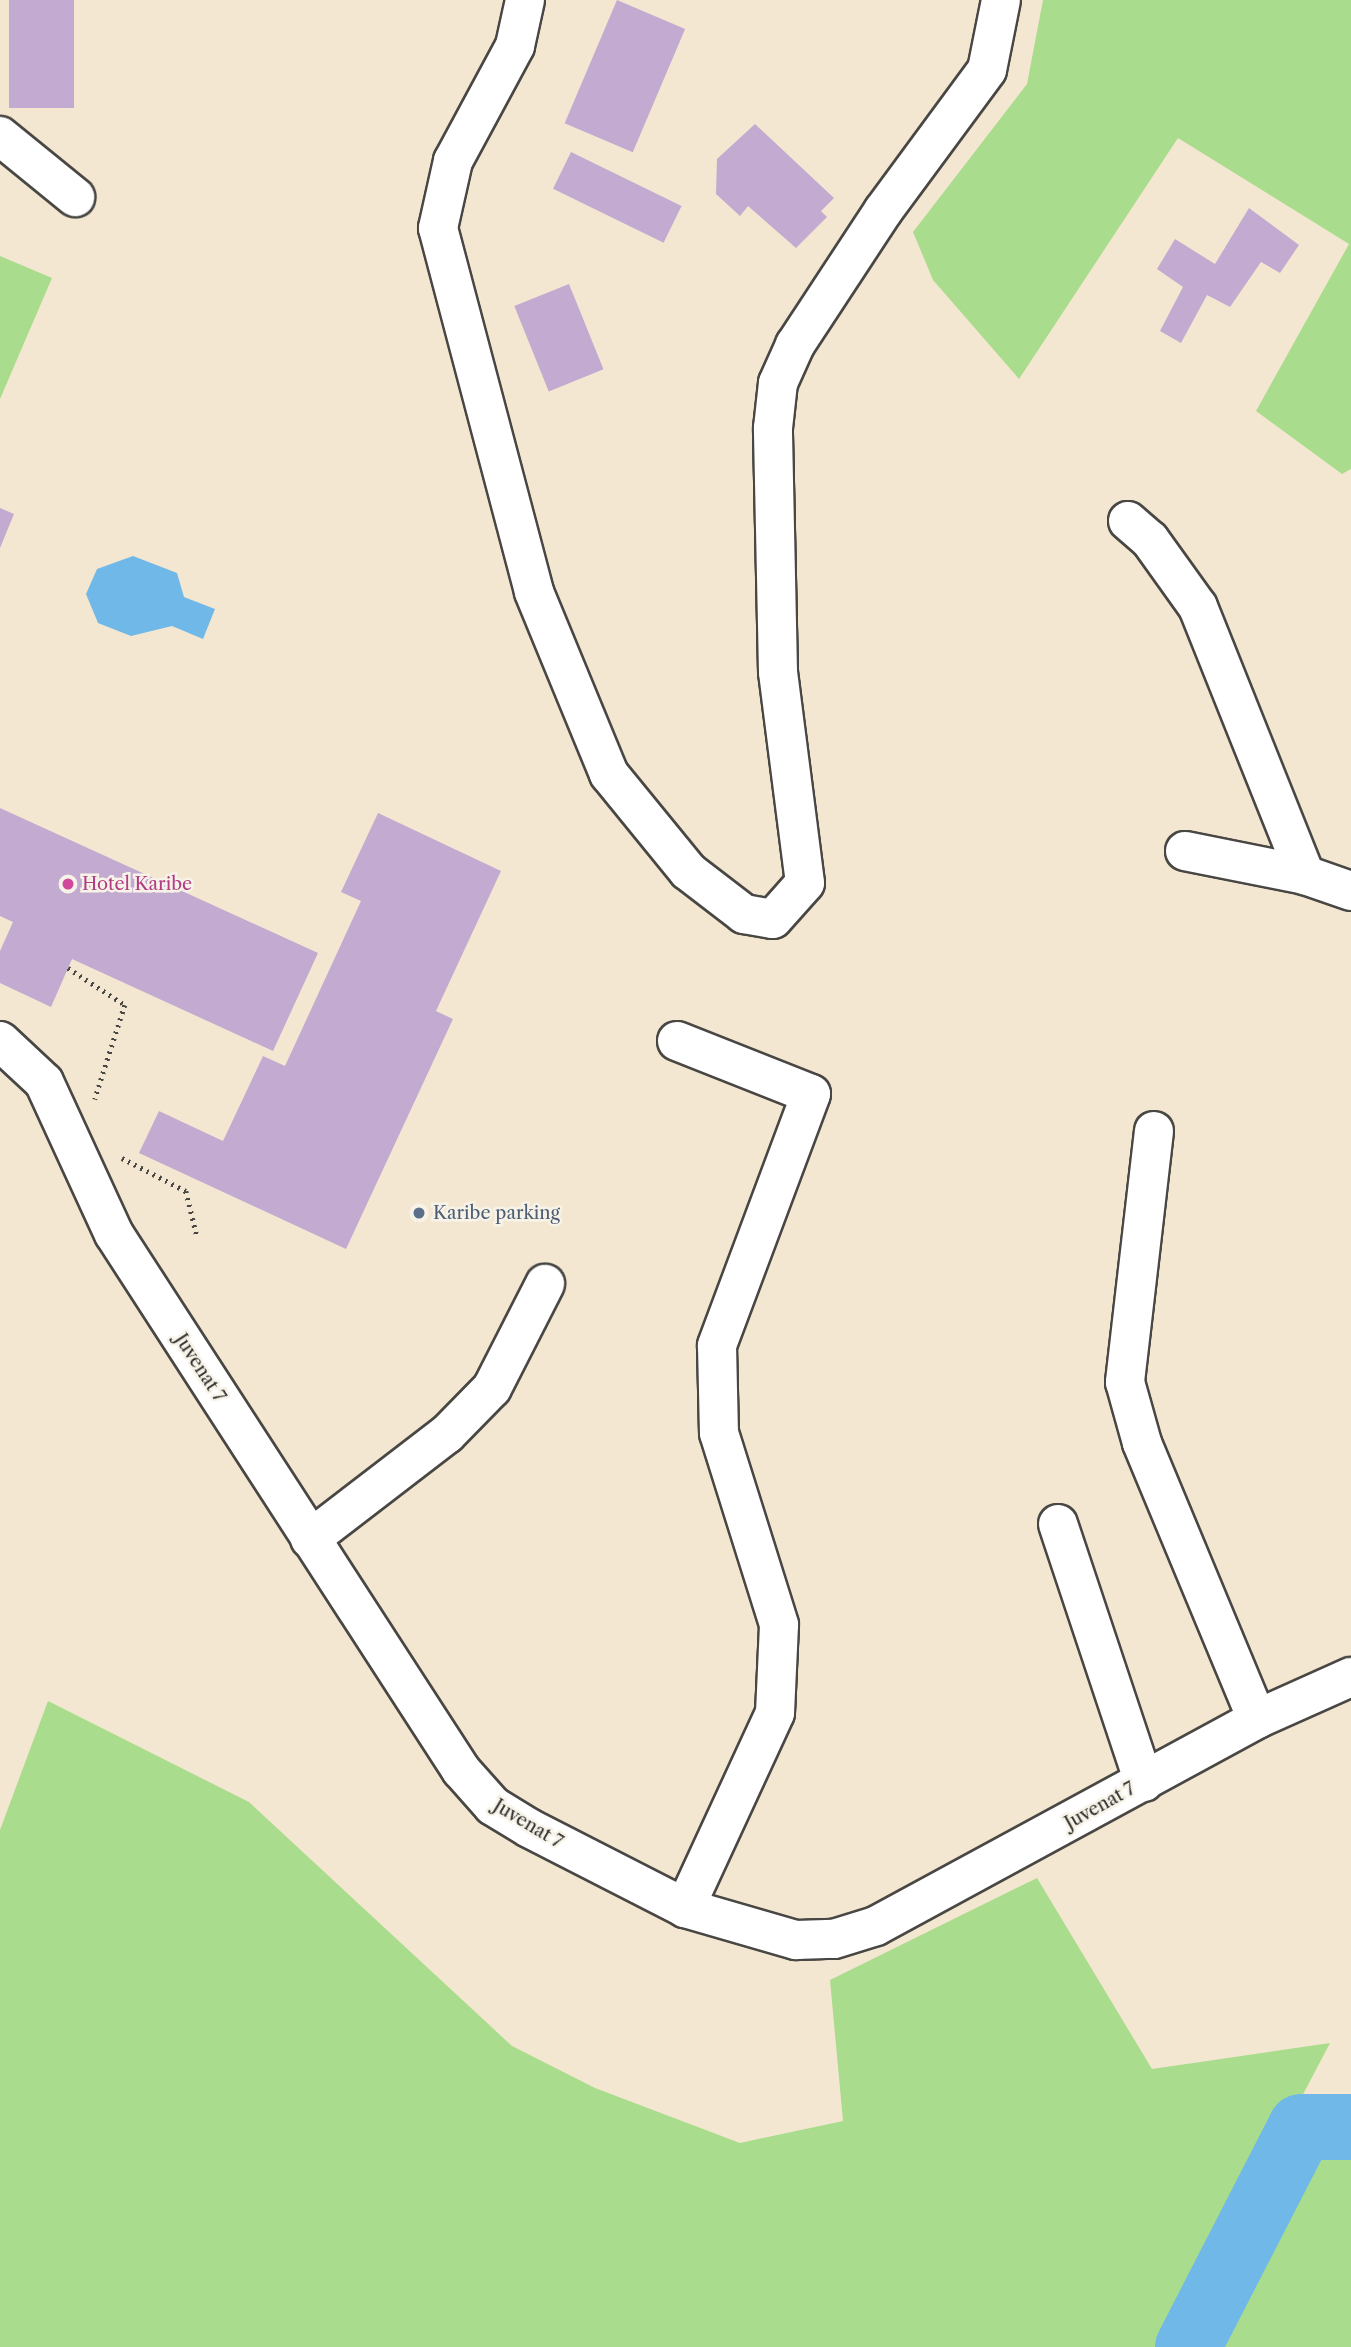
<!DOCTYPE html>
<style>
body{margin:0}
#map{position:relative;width:1351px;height:2347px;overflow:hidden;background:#f4e7d1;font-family:"Libre Caslon Text",serif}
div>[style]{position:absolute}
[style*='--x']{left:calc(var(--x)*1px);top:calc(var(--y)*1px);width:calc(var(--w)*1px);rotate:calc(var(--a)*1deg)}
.green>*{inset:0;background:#a9dc8c}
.water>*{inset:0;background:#70b8e8}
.river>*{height:66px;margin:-33px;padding:0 33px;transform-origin:33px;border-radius:33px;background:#70b8e8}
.building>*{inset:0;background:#c2aad1;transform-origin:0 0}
.path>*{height:4.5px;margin-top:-2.25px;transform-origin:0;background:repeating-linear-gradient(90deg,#494744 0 2px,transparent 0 7px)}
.roads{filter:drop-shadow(2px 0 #494744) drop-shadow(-2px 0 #494744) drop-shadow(0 2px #494744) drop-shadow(0 -2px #494744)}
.minor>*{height:38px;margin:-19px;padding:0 19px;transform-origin:19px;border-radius:19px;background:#fff}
.dots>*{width:19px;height:19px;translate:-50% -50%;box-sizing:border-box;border:4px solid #f7f3e8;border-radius:50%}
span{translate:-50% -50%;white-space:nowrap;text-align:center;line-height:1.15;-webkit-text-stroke:5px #f7f3e8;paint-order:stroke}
.hotel-label{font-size:18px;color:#b23c85}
.left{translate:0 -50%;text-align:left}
.service-label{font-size:18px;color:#4e5e75}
.street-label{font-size:18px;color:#2b2b2b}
</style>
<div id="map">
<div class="green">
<div style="clip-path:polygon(1043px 0,1351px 0,1351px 469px,1342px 474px,1256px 411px,1349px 244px,1178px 138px,1019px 379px,933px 280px,913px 232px,1027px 84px)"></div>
<div style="clip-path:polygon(0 256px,52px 278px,0 399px)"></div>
<div style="clip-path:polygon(48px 1701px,249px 1802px,512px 2046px,595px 2088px,740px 2143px,843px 2121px,830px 1980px,1037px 1878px,1152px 2069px,1330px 2043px,1170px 2347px,0 2347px,0 1830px)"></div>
<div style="clip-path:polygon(1351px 2148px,1351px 2347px,1211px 2347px,1315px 2149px)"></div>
</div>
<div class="water">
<div style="clip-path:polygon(133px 556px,177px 573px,184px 597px,215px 609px,203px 639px,172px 626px,131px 636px,98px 623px,86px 594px,97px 569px)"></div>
</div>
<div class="river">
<div style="--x:1188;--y:2347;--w:247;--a:-62.8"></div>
<div style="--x:1301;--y:2127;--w:50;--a:0"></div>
</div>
<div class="building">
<div style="left:9px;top:0;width:65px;height:108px"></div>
<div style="left:617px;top:0;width:74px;height:134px;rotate:23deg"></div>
<div style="clip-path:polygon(755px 124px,834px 198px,821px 211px,827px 217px,796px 248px,748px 206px,740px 216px,716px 194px,717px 159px)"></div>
<div style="left:571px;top:152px;width:123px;height:41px;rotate:26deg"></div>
<div style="clip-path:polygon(1249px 208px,1299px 245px,1280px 273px,1261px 262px,1230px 307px,1207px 295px,1181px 343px,1160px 331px,1183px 287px,1157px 269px,1175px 239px,1215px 264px)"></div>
<div style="left:569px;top:284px;width:92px;height:59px;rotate:68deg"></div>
<div style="clip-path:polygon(0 508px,14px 514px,0 548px)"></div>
<div style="clip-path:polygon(0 808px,318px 953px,273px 1051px,72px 959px,51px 1007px,0 983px,0 951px,13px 922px,0 916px)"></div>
<div style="clip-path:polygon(378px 813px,501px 871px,436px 1011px,453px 1019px,346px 1249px,139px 1153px,159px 1111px,223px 1141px,263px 1056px,285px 1066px,361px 901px,341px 892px)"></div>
</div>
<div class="path">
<div style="--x:68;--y:968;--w:68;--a:33"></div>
<div style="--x:125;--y:1005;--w:99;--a:107.7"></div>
<div style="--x:122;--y:1158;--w:72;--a:27.3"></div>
<div style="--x:186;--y:1191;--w:46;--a:76.3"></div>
</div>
<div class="roads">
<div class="minor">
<div style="--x:525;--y:0;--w:47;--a:102.3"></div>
<div style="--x:515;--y:46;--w:131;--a:118.3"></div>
<div style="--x:453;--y:161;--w:69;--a:102.6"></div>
<div style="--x:438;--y:228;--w:376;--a:75.2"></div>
<div style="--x:534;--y:592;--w:197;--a:67.6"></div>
<div style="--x:609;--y:774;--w:125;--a:50.8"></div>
<div style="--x:688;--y:871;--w:71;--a:37.5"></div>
<div style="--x:744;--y:914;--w:29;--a:10"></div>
<div style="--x:773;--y:919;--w:48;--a:-48.4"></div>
<div style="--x:805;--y:883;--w:213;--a:-97.3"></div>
<div style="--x:778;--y:672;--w:244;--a:-91.2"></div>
<div style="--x:773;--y:428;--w:45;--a:-83.7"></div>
<div style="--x:778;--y:383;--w:42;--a:-65.9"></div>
<div style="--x:795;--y:345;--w:160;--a:-56.7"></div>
<div style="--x:883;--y:211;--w:175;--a:-53.6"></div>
<div style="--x:987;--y:70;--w:71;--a:-78.7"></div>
<div style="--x:0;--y:136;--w:97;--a:39.1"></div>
<div style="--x:1128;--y:521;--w:29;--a:41"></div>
<div style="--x:1150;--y:540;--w:82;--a:54.4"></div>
<div style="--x:1198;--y:607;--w:289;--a:68.2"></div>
<div style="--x:1305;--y:875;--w:49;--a:19.2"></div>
<div style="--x:1185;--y:851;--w:122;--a:11.3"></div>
<div style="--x:0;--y:1041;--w:60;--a:43"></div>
<div style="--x:44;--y:1082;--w:167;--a:65.3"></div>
<div style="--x:114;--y:1234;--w:639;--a:57.08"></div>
<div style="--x:461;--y:1770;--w:48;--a:48.4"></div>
<div style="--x:493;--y:1806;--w:42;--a:31.4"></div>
<div style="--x:529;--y:1828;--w:175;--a:27.1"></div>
<div style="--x:685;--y:1908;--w:116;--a:16.1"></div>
<div style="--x:796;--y:1940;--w:38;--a:-2"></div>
<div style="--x:834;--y:1939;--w:44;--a:-17.2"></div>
<div style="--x:876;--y:1926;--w:434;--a:-28.5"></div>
<div style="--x:1257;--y:1719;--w:103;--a:-24.1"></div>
<div style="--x:677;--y:1041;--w:144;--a:21.6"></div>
<div style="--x:811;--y:1094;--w:269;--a:110.5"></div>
<div style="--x:717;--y:1346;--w:87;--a:88.7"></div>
<div style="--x:719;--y:1433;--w:201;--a:72.6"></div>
<div style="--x:779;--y:1625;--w:88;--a:92.6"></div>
<div style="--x:775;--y:1713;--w:215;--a:114.8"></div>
<div style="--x:1154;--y:1131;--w:253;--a:96.6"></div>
<div style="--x:1125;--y:1382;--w:63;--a:74.4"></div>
<div style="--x:1142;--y:1443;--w:299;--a:67.4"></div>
<div style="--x:1058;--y:1524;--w:272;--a:71.6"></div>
<div style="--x:310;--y:1539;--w:173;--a:-37.5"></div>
<div style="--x:447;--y:1434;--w:64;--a:-45.6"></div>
<div style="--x:492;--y:1388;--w:117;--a:-63"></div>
</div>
</div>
<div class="dots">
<div style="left:68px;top:884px;background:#d1479c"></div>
<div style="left:419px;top:1213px;background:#5c6f8a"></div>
</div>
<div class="hotel-label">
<span class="left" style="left:82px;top:884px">Hotel Karibe</span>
</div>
<div class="service-label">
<span class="left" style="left:433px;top:1213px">Karibe parking</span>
</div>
<div class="street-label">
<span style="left:200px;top:1368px;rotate:57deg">Juvenat 7</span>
<span style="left:1100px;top:1806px;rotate:-29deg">Juvenat 7</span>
<span style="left:528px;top:1824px;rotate:31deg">Juvenat 7</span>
</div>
</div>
